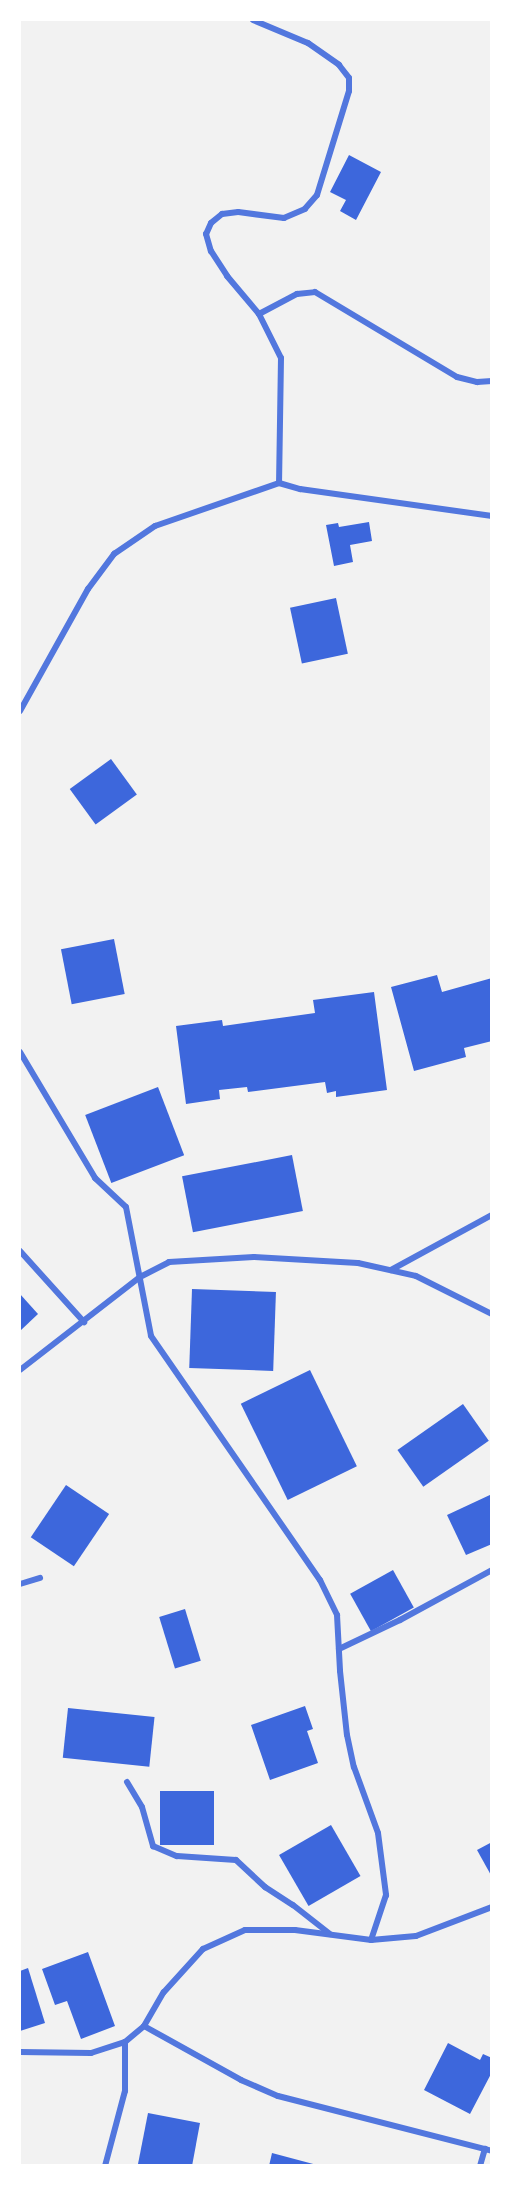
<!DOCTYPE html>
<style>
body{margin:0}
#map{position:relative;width:511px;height:2185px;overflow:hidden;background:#f2f2f2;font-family:"Playfair Display",serif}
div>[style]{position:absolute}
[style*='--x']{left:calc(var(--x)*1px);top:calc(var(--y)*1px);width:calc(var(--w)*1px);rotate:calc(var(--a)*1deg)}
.building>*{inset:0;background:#3d67dc;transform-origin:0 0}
.minor>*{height:6px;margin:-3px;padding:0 3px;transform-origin:3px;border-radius:3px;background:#5277de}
span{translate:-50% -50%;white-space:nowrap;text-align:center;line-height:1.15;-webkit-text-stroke:4.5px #fff;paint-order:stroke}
.frame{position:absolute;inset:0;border:21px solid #fff;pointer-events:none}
</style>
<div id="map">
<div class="building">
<div style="clip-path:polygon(349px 155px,381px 172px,356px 220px,340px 211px,346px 200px,330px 192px)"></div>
<div style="clip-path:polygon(369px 522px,372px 541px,350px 545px,353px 562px,334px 566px,326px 525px,338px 523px,339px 527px)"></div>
<div style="left:336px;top:598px;width:57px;height:47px;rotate:78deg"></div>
<div style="left:111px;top:759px;width:44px;height:51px;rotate:54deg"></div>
<div style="left:114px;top:939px;width:56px;height:54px;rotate:79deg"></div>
<div style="clip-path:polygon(437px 975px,442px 992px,492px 978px,492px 1041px,464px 1048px,466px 1057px,414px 1071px,391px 987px)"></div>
<div style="clip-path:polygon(374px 992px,387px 1090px,336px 1097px,336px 1091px,327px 1093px,325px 1082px,248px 1092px,247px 1087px,219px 1090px,220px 1099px,186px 1104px,176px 1026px,222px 1020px,223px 1026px,315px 1013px,313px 1000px)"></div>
<div style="left:158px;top:1087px;width:73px;height:78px;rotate:69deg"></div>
<div style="left:292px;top:1155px;width:57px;height:112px;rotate:79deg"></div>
<div style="left:192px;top:1289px;width:84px;height:79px;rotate:2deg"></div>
<div style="clip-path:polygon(20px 1294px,38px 1314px,20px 1331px)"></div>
<div style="left:310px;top:1370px;width:107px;height:77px;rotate:64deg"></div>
<div style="left:463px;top:1404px;width:45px;height:80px;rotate:55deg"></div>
<div style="left:66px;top:1485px;width:52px;height:63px;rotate:34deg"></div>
<div style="clip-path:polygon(492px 1494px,492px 1544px,466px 1555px,447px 1515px)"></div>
<div style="left:393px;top:1570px;width:43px;height:49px;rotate:61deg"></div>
<div style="left:185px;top:1609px;width:54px;height:27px;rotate:73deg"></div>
<div style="clip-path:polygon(305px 1706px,313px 1729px,307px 1731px,318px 1763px,270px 1780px,251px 1725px)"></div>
<div style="left:68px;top:1708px;width:87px;height:50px;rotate:6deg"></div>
<div style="left:214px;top:1791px;width:54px;height:54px;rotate:90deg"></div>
<div style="left:331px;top:1825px;width:59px;height:60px;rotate:60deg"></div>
<div style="clip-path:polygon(492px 1842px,492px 1877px,477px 1850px)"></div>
<div style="clip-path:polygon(88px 1952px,115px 2026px,81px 2039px,67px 2001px,55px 2005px,42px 1969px)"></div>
<div style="clip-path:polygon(28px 1968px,45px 2023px,20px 2031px,20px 1971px)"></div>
<div style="clip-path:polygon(448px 2043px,480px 2060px,483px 2054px,492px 2058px,492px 2072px,470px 2114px,424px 2090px)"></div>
<div style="clip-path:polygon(148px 2113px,200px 2123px,192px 2166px,138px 2164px)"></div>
<div style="clip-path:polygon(272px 2153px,317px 2165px,317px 2166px,269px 2166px)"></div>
</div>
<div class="minor">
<div style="--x:253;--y:20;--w:60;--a:22.7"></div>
<div style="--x:308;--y:43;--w:38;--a:35"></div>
<div style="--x:339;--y:65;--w:16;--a:52"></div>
<div style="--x:349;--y:78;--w:13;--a:90"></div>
<div style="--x:349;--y:91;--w:109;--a:107.1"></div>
<div style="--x:317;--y:195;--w:18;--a:131"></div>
<div style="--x:305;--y:209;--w:23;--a:157"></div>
<div style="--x:284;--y:218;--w:46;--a:-172.6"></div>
<div style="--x:238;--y:212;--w:16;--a:173"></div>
<div style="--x:222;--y:214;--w:14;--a:141"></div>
<div style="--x:211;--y:223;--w:12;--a:114"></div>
<div style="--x:206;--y:234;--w:18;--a:74"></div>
<div style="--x:211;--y:251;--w:30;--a:57"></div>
<div style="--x:227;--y:276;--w:50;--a:49.9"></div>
<div style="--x:259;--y:314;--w:49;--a:63.4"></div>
<div style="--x:281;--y:358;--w:125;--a:90.9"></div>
<div style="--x:259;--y:314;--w:43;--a:-27.8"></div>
<div style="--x:297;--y:294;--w:18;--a:-6"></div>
<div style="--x:315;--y:292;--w:165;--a:30.9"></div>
<div style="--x:457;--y:377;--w:21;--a:14"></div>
<div style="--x:477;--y:382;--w:15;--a:-4"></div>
<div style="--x:20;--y:711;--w:140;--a:-60.9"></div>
<div style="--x:88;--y:589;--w:44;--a:-53.4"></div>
<div style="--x:114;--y:554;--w:50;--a:-34.3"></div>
<div style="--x:155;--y:526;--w:131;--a:-19.1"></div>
<div style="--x:279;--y:483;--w:22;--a:16"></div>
<div style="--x:300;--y:489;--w:194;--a:8"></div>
<div style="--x:20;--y:1052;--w:147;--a:59.2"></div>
<div style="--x:95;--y:1178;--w:42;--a:43.1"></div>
<div style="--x:126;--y:1207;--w:131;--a:79"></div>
<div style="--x:151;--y:1336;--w:297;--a:55.3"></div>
<div style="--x:320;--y:1580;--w:39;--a:64"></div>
<div style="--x:337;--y:1615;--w:56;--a:86.9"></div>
<div style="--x:340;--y:1671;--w:64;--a:83.8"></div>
<div style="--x:347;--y:1735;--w:33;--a:78"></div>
<div style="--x:354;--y:1767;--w:70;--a:70"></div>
<div style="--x:378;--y:1833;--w:63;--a:82.6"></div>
<div style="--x:386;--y:1895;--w:47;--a:108.4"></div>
<div style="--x:20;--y:1251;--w:96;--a:48"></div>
<div style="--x:391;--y:1270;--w:115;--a:-28.6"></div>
<div style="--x:20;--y:1370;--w:152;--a:-37.8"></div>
<div style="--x:140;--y:1277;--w:33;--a:-27"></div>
<div style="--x:169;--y:1262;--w:85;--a:-3.4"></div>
<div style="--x:254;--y:1257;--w:104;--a:3.3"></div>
<div style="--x:358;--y:1263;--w:59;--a:12.6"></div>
<div style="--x:416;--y:1276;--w:85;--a:26.6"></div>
<div style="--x:20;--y:1584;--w:21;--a:-17"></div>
<div style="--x:339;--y:1649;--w:68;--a:-25.4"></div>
<div style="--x:400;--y:1620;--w:105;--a:-28.5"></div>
<div style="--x:127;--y:1782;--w:29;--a:59"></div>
<div style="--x:142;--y:1807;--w:41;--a:74.2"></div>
<div style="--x:153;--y:1846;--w:26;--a:23"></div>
<div style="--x:177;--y:1856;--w:59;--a:3.9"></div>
<div style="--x:236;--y:1860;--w:40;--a:43"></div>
<div style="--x:265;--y:1887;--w:33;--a:33"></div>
<div style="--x:293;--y:1905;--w:47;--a:38.1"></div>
<div style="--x:144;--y:2026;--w:111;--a:29.1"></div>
<div style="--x:241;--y:2080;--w:40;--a:23.4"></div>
<div style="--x:278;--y:2096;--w:221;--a:14.4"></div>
<div style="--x:20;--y:2052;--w:71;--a:0.8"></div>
<div style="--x:91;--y:2053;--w:36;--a:-18"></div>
<div style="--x:125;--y:2042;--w:25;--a:-40"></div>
<div style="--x:144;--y:2026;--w:39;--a:-60"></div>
<div style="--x:164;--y:1992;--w:58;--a:-47.8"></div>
<div style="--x:203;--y:1949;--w:46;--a:-24.3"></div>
<div style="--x:245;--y:1930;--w:50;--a:0"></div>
<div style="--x:295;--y:1930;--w:77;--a:7.5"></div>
<div style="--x:371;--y:1940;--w:45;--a:-5.1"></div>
<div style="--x:416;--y:1936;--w:81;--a:-20.9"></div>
<div style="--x:105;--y:2166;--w:78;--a:-75.1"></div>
<div style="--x:125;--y:2091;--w:49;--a:-90"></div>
<div style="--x:480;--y:2166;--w:18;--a:-74"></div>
</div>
<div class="frame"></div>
</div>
